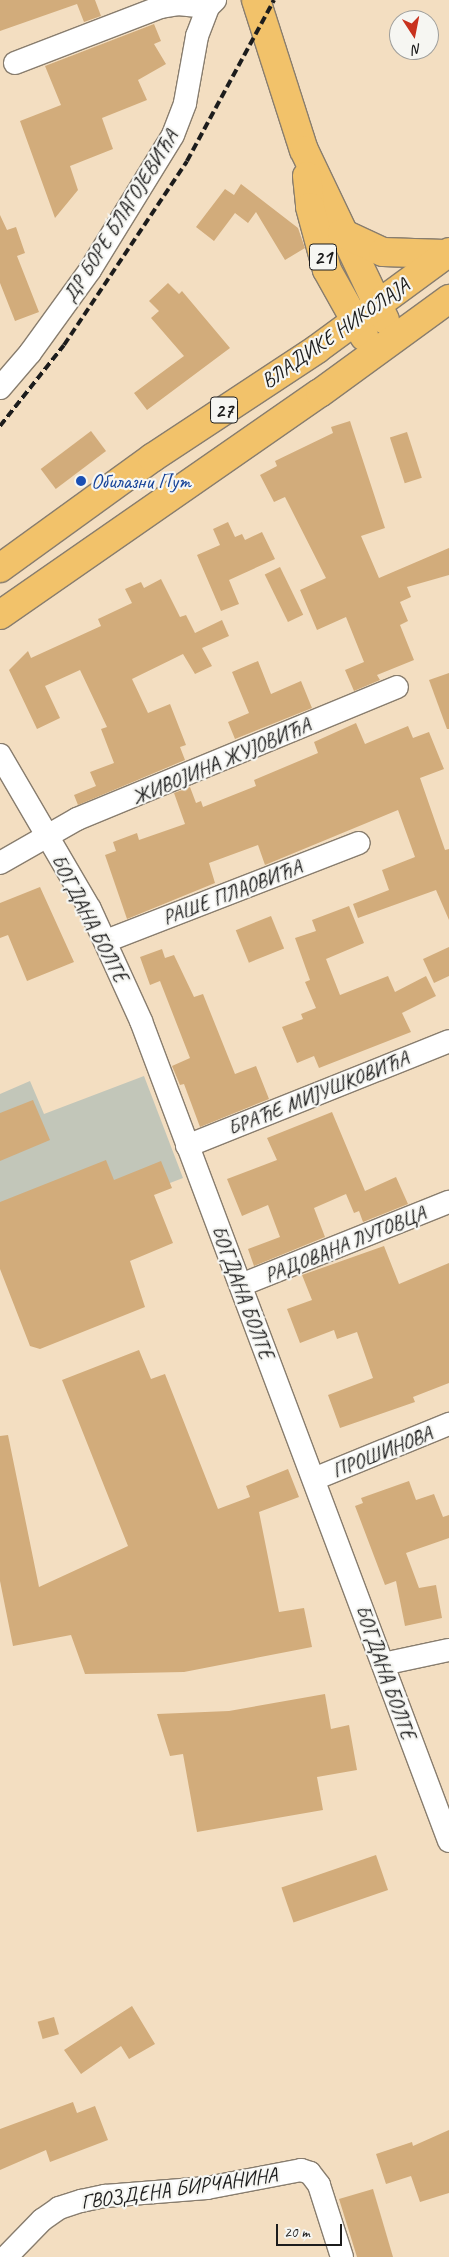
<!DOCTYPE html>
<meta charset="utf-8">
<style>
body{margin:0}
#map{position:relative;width:449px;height:2257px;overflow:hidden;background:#f3dec1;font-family:Caveat,sans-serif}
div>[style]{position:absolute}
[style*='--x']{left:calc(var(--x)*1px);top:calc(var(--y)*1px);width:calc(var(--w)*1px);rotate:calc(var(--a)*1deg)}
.industrial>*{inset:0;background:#c2c6b9}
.building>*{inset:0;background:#d2ac7b;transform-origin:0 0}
.roads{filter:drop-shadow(1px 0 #887d6e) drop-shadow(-1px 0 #887d6e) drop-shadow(0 1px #887d6e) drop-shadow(0 -1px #887d6e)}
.minor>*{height:22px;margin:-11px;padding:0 11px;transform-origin:11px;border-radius:11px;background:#fff}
.primary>*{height:28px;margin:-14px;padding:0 14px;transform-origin:14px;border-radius:14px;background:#f2c26a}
.rail>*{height:4px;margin-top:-2px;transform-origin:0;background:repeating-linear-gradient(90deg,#1c1c1c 0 8px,transparent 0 12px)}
.dots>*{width:14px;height:14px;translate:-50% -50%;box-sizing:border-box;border:2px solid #f6f6f2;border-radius:50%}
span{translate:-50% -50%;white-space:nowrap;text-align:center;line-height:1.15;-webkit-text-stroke:4.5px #f6f6f2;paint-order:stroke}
.shield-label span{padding:1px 4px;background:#f6f6f2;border:1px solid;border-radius:4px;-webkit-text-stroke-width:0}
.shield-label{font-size:20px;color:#1c1c1c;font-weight:700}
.street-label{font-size:21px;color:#1c1c1c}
.transit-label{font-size:21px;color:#164399}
.left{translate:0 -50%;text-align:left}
.north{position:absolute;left:389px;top:10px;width:50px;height:50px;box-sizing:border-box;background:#f6f6f2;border:1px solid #9f9f9c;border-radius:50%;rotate:169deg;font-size:14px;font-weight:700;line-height:20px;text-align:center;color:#1c1c1c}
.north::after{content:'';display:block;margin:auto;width:18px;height:22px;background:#c8321e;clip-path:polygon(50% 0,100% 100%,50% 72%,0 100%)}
.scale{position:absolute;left:276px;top:2224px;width:66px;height:22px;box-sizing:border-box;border:2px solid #1c1c1c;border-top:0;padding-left:6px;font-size:15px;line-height:18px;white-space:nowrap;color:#1c1c1c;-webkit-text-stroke:4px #f6f6f2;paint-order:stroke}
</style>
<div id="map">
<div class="industrial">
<div style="clip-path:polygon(144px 1076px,183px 1178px,0 1248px,0 1094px,30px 1081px,44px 1114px)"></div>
</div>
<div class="building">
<div style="clip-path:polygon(0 0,95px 0,101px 16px,84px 22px,77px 4px,0 31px)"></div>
<div style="clip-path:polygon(154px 24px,161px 41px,154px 44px,166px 64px,138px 80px,147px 100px,102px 118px,113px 149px,70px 166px,78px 190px,55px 218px,20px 121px,61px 105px,45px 66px)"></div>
<div style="clip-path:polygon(241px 184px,298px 228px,305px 248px,285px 260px,256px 212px,248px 223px,235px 213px,214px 241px,196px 227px,225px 189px,234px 195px)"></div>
<div style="clip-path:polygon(0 215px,7px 230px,16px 227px,25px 253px,17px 256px,39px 312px,15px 321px,0 283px)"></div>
<div style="clip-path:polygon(168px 283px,179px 294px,182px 291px,230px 348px,147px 410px,134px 393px,184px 356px,151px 318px,159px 311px,149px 301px)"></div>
<div style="clip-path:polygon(350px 421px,385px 528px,361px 536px,379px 578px,449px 548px,449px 575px,407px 587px,411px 597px,400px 602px,408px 621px,400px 625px,414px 660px,377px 675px,380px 680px,354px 691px,345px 670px,364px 662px,346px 617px,317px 630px,300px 590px,326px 578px,285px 497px,274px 502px,260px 475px,277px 466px,275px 461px,333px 433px,331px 427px)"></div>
<div style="left:91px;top:431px;width:25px;height:63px;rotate:53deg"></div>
<div style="left:407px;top:432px;width:48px;height:18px;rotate:72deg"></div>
<div style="clip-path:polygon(228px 522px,235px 537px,242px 534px,245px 540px,262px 532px,275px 559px,229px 580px,239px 604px,221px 611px,197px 555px,220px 545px,213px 529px)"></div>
<div style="left:280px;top:567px;width:53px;height:17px;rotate:64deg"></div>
<div style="clip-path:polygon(161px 579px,180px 617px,186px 615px,195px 633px,222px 620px,229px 636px,202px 648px,212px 666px,195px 674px,183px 654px,132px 679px,148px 713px,170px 704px,186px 745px,180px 747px,185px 760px,78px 805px,74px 795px,96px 786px,90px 772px,114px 763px,101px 729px,107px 727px,80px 670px,45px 686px,60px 718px,37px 729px,9px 670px,28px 651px,31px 658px,101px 626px,98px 619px,132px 603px,125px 589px,141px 582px,144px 588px)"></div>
<div style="clip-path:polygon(258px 661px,271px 694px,301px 681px,312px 708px,235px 739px,228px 722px,249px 713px,232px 672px)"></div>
<div style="clip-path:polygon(449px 673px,449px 729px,447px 729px,429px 680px)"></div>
<div style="clip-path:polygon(356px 723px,365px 744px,408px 726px,413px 738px,429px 732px,444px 769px,420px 778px,445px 850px,449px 849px,449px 920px,436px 890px,358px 918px,353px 904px,389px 890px,382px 870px,415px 857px,398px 810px,265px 865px,258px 845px,209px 863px,215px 883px,127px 919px,105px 855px,116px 851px,113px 842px,137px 833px,139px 840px,185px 824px,174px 793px,190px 787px,196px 803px,201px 801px,203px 807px,256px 786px,254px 780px,318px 753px,314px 742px)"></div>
<div style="clip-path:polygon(40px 887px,74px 962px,27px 981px,8px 935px,0 938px,0 903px)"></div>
<div style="clip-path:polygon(349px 906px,364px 943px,326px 959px,340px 995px,388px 976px,395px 992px,426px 976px,436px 996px,402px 1013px,411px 1032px,319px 1068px,314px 1056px,297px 1063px,282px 1027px,303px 1019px,301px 1014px,316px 1008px,305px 982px,310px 980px,295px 938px,316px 931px,312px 920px)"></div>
<div style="left:271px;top:916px;width:35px;height:38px;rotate:68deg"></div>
<div style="clip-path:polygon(449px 947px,449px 976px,434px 983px,423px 959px)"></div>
<div style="clip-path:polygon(162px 949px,165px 958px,174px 955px,194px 997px,203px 994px,235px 1074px,256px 1066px,269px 1099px,200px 1127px,184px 1084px,180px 1085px,172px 1066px,190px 1058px,160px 981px,150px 985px,140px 957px)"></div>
<div style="clip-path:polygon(33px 1100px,50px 1140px,0 1161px,0 1113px)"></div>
<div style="clip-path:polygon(332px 1112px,365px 1191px,396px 1177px,408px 1204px,363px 1222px,359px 1211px,354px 1213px,346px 1194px,314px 1208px,325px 1237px,254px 1266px,248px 1249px,280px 1237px,268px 1205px,242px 1216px,227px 1179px,277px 1160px,267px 1138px)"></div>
<div style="clip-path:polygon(106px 1160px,114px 1180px,161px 1161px,172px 1188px,154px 1195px,173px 1243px,130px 1261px,145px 1307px,40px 1349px,30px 1346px,0 1269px,0 1202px)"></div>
<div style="clip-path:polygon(384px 1246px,399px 1284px,449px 1263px,449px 1383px,413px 1397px,415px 1402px,340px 1428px,328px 1395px,373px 1378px,357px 1332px,337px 1339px,334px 1330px,300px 1343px,287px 1309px,312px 1300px,302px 1275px)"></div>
<div style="clip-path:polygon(139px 1350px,151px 1379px,165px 1374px,218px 1509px,250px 1497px,246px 1486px,288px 1469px,299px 1497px,259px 1512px,279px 1612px,304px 1608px,312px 1647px,184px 1672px,85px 1674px,71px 1635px,13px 1646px,0 1581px,0 1436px,8px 1435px,39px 1587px,128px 1546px,62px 1380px)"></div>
<div style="clip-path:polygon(409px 1481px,416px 1500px,434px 1494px,443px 1517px,449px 1515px,449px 1538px,406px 1553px,419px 1588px,436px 1585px,442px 1618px,405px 1626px,396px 1581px,385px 1585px,355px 1506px,363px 1503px,361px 1498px)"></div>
<div style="clip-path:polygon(325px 1694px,331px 1729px,349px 1725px,357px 1770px,317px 1777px,323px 1810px,197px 1832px,183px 1754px,170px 1756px,157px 1714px,229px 1711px)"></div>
<div style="left:376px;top:1855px;width:37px;height:100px;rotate:71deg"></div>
<div style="clip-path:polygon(132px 2006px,155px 2044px,129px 2059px,121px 2046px,81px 2074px,64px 2050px)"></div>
<div style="left:54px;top:2017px;width:18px;height:17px;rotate:74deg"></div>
<div style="clip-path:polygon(73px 2102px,77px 2113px,95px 2106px,108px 2140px,50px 2162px,46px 2150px,0 2170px,0 2129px)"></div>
<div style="clip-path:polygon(449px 2130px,449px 2193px,420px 2202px,411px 2176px,386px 2184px,376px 2154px,412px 2142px,413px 2146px)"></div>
<div style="clip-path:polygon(373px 2189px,393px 2257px,357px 2257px,339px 2199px)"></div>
</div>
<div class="roads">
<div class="minor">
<div style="--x:15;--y:63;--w:156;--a:-21"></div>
<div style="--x:161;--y:7;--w:17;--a:-10"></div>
<div style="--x:178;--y:4;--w:30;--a:6"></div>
<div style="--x:0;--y:388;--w:46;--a:-49.4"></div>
<div style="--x:30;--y:353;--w:102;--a:-54.1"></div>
<div style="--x:90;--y:270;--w:158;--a:-58.4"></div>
<div style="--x:173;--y:135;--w:34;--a:-69"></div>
<div style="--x:185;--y:103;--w:68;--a:-79.8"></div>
<div style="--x:197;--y:36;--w:31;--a:-69"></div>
<div style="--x:208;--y:7;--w:10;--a:-45"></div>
<div style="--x:0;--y:755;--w:178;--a:59.7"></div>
<div style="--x:90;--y:909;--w:123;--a:65.5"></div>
<div style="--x:141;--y:1021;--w:876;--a:69.41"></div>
<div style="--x:0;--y:863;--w:89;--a:-29.7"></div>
<div style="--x:77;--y:819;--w:346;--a:-22.4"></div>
<div style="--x:106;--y:941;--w:271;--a:-21.2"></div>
<div style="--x:187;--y:1146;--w:282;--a:-21.8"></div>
<div style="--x:241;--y:1285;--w:224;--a:-21.8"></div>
<div style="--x:314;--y:1479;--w:146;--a:-22.2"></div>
<div style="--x:383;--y:1664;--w:67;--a:-12"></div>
<div style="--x:6;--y:2257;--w:52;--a:-45.8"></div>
<div style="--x:42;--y:2220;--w:21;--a:-35"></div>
<div style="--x:59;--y:2208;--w:23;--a:-18"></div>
<div style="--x:81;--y:2201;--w:25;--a:-12"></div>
<div style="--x:105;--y:2196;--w:102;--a:-4.5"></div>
<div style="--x:207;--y:2188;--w:96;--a:-10.8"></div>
<div style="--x:301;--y:2170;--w:9;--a:18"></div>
<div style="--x:310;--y:2173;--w:15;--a:53"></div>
<div style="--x:319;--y:2185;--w:76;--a:72.3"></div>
</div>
<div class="primary">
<div style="--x:256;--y:0;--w:157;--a:72.3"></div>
<div style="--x:304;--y:150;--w:188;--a:64.5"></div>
<div style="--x:307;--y:176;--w:31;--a:84"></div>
<div style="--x:310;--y:207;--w:65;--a:74.9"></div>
<div style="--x:327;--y:270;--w:76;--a:60.7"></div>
<div style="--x:342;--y:233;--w:45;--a:24.9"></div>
<div style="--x:383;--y:252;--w:62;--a:1.8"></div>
<div style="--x:0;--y:568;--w:188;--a:-35.9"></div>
<div style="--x:152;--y:458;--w:198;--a:-33.4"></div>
<div style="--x:317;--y:349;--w:164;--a:-36.3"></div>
<div style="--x:0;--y:615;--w:389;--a:-34.8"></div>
<div style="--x:320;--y:393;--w:160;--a:-36.1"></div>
</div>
</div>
<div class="rail">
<div style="--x:0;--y:426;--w:103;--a:-51.7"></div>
<div style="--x:64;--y:345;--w:221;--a:-56.2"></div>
<div style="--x:187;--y:161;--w:183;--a:-61.6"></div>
</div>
<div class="dots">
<div style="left:81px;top:481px;background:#1a4fb4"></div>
</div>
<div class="shield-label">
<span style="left:323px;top:257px">21</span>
<span style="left:224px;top:410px">27</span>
</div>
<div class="street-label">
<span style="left:120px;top:216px;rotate:-58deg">ДР БОРЕ БЛАГОЈЕВИЋА</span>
<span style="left:335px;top:333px;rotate:-35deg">ВЛАДИКЕ НИКОЛАЈА</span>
<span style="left:221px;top:761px;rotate:-23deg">ЖИВОЈИНА ЖУЈОВИЋА</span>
<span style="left:232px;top:892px;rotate:-21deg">РАШЕ ПЛАОВИЋА</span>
<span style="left:90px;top:918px;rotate:62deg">БОГДАНА БОЛТЕ</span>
<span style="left:318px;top:1093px;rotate:-22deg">БРАЋЕ МИЈУШКОВИЋА</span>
<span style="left:345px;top:1244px;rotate:-22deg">РАДОВАНА ЛУТОВЦА</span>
<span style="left:243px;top:1292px;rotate:69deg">БОГДАНА БОЛТЕ</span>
<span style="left:382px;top:1452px;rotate:-22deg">ПРОШИНОВА</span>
<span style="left:386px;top:1672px;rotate:70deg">БОГДАНА БОЛТЕ</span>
<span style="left:179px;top:2188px;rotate:-8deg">ГВОЗДЕНА БИРЧАНИНА</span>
</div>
<div class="transit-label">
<span class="left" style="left:91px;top:481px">Обилазни Пут</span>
</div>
<div class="north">N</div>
<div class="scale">20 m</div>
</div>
